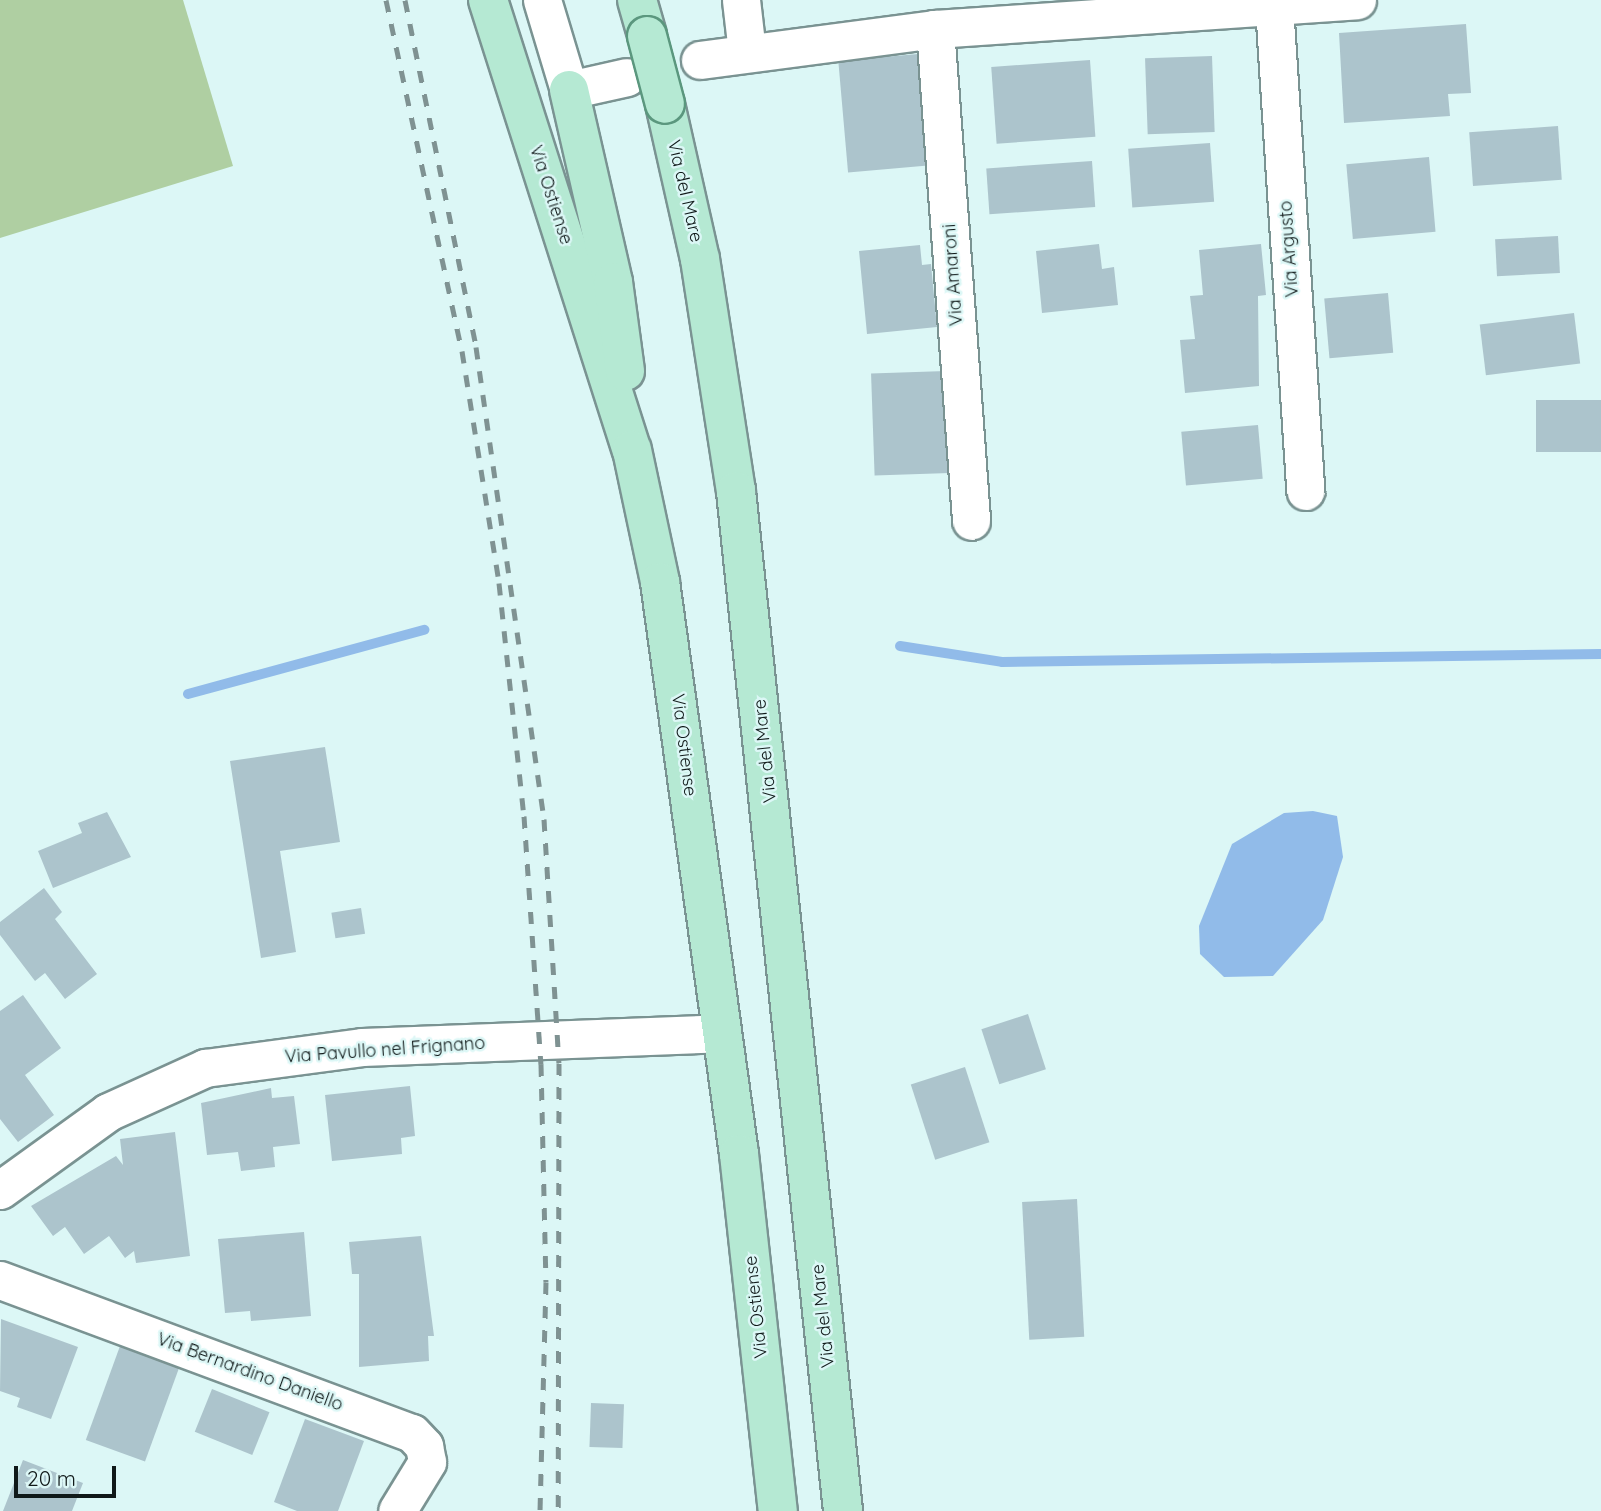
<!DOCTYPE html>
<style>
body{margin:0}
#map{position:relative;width:1601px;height:1511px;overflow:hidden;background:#dcf7f6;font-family:Quicksand,sans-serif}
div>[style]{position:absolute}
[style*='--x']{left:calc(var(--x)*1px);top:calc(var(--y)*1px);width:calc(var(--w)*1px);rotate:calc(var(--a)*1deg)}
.green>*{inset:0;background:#afcfa2}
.water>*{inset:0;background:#91bbe9}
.stream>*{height:10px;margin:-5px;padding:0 5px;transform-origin:5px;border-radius:5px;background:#91bbe9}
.building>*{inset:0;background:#acc4cc;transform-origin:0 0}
.roads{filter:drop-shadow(2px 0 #7a9392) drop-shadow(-2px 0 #7a9392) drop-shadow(0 2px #7a9392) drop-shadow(0 -2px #7a9392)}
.minor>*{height:37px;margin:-18.5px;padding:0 18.5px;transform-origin:18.5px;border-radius:18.5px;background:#fff}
.major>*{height:38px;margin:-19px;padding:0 19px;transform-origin:19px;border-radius:19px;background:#b5e9d3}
.rail>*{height:5px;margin-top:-2.5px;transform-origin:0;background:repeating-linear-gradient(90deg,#7f9292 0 12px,transparent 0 24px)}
.bridges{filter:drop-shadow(2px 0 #5b977e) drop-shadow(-2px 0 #5b977e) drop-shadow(0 2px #5b977e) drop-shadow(0 -2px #5b977e)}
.major-bridge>*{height:38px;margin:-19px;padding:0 19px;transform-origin:19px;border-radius:19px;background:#b5e9d3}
span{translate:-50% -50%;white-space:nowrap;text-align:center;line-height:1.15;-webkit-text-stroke:5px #dcf7f6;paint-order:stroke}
.street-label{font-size:18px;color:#101919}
.scale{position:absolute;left:14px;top:1466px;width:102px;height:32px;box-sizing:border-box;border:4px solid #101919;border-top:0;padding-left:9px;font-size:21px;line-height:24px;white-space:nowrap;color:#101919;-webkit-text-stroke:5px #dcf7f6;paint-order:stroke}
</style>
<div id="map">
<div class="green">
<div style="clip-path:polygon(0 0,183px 0,233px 166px,0 238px)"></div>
</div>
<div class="water">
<div style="clip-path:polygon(1313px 811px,1337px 816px,1343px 857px,1323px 920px,1273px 976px,1224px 977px,1200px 954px,1199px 926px,1232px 844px,1284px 813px)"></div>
</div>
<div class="stream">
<div style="--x:900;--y:646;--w:103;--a:8.9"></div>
<div style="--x:1002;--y:662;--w:599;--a:-0.77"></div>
<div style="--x:188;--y:694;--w:245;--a:-15.2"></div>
</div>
<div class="building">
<div style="clip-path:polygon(1466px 24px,1471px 93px,1448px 94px,1450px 116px,1344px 123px,1339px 33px)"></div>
<div style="left:918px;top:54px;width:112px;height:80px;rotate:85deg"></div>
<div style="left:1212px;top:56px;width:76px;height:67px;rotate:88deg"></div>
<div style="left:1090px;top:60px;width:77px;height:99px;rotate:86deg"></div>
<div style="left:1558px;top:126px;width:54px;height:89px;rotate:86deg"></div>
<div style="left:1210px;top:143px;width:59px;height:82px;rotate:86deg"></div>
<div style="left:1429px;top:157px;width:75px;height:83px;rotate:85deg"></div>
<div style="left:1092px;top:161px;width:46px;height:106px;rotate:86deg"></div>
<div style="left:1558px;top:236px;width:37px;height:63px;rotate:87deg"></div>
<div style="clip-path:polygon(1099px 244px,1102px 269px,1114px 267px,1118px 305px,1042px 313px,1036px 251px)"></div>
<div style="clip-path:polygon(1261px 244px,1266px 295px,1258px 296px,1259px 386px,1185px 393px,1180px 340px,1195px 339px,1190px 296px,1203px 295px,1199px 250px)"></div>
<div style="clip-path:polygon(920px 245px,922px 265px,931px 264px,937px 327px,867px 334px,859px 251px)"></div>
<div style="left:1388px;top:293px;width:60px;height:64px;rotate:85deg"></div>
<div style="left:1574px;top:313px;width:51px;height:95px;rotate:83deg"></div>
<div style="left:946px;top:371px;width:102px;height:75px;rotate:88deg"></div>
<div style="left:1601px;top:400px;width:52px;height:65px;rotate:90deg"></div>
<div style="left:1258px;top:425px;width:54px;height:77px;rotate:85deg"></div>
<div style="clip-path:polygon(325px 747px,340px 842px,280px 851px,296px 952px,261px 958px,230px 761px)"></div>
<div style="clip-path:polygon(107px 812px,131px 857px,53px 888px,38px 851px,82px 833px,78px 823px)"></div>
<div style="clip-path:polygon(44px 888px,62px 912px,55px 919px,97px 974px,65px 999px,45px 973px,35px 981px,0 935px,0 922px)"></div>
<div style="left:361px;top:908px;width:26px;height:30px;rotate:81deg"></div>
<div style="clip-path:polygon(23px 995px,61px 1048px,25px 1075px,54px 1115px,18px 1142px,0 1119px,0 1011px)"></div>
<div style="left:1028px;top:1014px;width:58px;height:49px;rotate:72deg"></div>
<div style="left:965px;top:1067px;width:79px;height:57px;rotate:72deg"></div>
<div style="clip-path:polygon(410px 1086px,415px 1136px,401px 1138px,402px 1154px,332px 1161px,325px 1095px)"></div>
<div style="clip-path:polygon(271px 1088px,272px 1098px,294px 1096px,300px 1144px,273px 1147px,275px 1167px,241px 1171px,238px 1152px,207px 1155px,201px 1103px)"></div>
<div style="clip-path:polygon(175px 1132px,190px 1256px,136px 1263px,134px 1251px,125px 1258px,109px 1236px,84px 1254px,65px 1227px,53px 1236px,31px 1206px,116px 1156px,123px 1165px,120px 1139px)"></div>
<div style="left:1077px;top:1199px;width:138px;height:55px;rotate:87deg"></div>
<div style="clip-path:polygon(304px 1232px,311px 1316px,251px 1321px,250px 1311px,225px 1313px,218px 1239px)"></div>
<div style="clip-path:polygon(421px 1236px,434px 1336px,428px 1336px,429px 1361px,359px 1367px,359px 1274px,352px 1274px,349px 1242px)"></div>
<div style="clip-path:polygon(1px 1319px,78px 1347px,51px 1419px,17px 1407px,20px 1398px,0 1391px)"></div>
<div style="left:120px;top:1346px;width:63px;height:100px;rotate:20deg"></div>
<div style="left:212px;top:1389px;width:62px;height:46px;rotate:22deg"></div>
<div style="left:591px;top:1403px;width:33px;height:44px;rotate:2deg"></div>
<div style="clip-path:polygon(305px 1419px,364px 1441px,338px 1511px,297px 1511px,274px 1502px)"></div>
<div style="clip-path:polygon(23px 1460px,83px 1483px,72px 1511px,3px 1511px)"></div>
</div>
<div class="roads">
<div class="minor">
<div style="--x:542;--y:0;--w:94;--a:73.3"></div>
<div style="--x:569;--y:90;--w:59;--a:-12.6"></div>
<div style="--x:741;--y:0;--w:52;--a:83.4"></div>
<div style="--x:1274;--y:6;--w:486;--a:86.3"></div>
<div style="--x:935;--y:29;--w:493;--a:85.8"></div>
<div style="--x:700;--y:60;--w:237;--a:-7.5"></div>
<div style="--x:935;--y:29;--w:423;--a:-3.9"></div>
<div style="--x:0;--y:1190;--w:133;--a:-35.8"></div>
<div style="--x:108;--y:1112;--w:107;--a:-24.4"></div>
<div style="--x:205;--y:1068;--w:158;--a:-7.6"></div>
<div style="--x:362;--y:1047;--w:360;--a:-2.2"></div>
<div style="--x:0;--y:1280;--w:439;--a:20.4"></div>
<div style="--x:412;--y:1433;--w:18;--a:47"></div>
<div style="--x:424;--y:1446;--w:16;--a:79"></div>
<div style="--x:427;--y:1462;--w:57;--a:121.5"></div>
</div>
<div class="major">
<div style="--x:488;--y:0;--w:472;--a:72.3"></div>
<div style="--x:632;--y:450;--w:135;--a:78"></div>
<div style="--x:660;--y:582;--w:577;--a:82.14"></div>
<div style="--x:739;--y:1154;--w:359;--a:83.8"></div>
<div style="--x:637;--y:0;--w:37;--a:74"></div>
<div style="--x:569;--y:90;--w:197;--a:77.1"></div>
<div style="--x:613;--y:282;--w:90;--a:82.3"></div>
<div style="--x:665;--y:104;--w:159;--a:77.3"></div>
<div style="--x:700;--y:259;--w:235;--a:81.2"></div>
<div style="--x:736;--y:491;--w:1026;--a:84.01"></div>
</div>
</div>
<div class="rail">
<div style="--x:386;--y:0;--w:359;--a:77.8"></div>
<div style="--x:462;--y:351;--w:235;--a:80.9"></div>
<div style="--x:499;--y:583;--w:234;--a:83.9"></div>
<div style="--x:524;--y:816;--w:249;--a:86.1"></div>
<div style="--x:541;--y:1064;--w:218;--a:88.7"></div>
<div style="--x:546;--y:1282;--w:229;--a:91.5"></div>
<div style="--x:405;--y:0;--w:354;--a:78.4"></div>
<div style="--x:476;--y:347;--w:477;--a:81.8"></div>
<div style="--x:544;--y:819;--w:244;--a:86.5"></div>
<div style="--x:559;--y:1063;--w:448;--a:90.1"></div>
</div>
<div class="bridges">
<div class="major-bridge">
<div style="--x:647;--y:36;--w:70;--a:75.2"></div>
</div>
</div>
<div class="street-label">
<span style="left:685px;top:191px;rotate:77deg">Via del Mare</span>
<span style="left:551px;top:195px;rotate:72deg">Via Ostiense</span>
<span style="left:1289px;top:249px;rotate:-94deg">Via Argusto</span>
<span style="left:953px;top:275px;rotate:-94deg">Via Amaroni</span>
<span style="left:684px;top:745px;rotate:83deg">Via Ostiense</span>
<span style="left:765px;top:751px;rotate:-96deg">Via del Mare</span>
<span style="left:385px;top:1050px;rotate:-4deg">Via Pavullo nel Frignano</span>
<span style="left:756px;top:1307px;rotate:-96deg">Via Ostiense</span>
<span style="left:823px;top:1316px;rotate:-96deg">Via del Mare</span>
<span style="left:250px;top:1372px;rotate:20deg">Via Bernardino Daniello</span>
</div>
<div class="scale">20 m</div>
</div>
